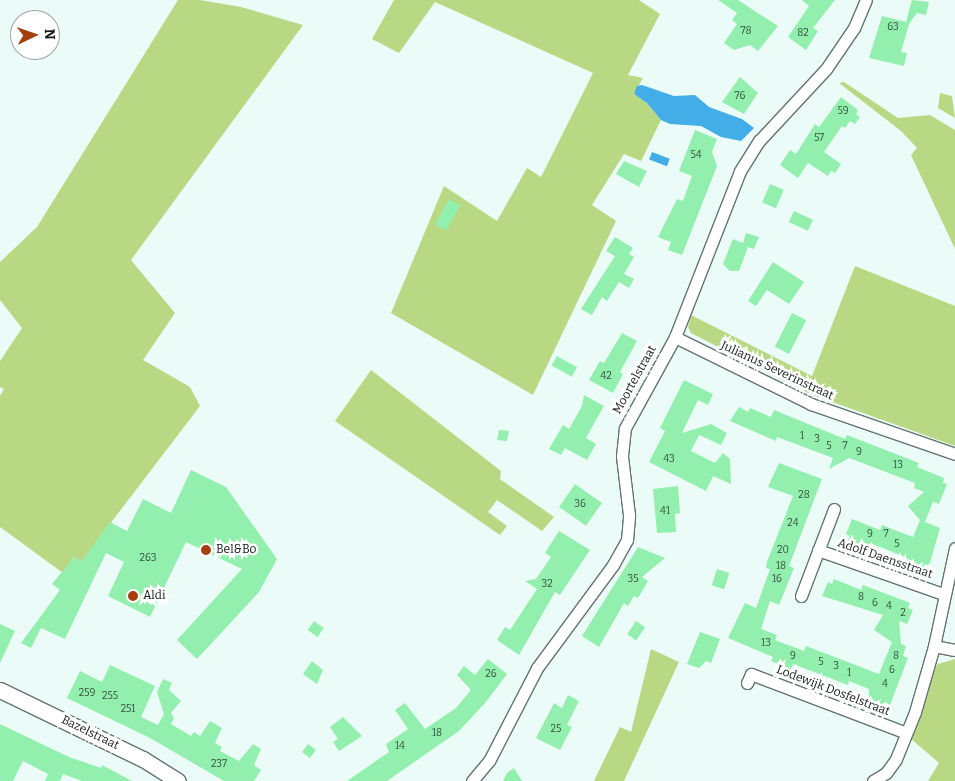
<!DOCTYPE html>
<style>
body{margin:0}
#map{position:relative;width:955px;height:781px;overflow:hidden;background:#ebfcf8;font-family:Bitter,serif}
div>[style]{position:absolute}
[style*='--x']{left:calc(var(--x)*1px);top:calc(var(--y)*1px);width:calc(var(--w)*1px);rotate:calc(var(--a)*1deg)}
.green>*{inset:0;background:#b9d883}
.water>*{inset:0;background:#42ade6;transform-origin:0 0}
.building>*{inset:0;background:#92efae;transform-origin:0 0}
.roads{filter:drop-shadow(1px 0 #647370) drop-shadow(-1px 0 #647370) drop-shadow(0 1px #647370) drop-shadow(0 -1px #647370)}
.street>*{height:11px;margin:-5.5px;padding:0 5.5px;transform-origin:5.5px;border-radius:5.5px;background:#fff}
.secondary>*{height:15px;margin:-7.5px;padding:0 7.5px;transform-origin:7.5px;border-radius:7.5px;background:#fff}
.dots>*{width:14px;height:14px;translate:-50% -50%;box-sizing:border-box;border:2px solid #fff;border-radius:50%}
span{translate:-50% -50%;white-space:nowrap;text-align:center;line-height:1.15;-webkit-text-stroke:5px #fff;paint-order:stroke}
.number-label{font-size:10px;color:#334e3e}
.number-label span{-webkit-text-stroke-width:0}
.street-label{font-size:12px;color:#131918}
.poi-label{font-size:12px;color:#131918}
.left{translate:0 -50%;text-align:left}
.north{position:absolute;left:10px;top:10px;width:50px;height:50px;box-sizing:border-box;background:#fff;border:1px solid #a1a3a3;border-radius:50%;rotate:87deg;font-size:14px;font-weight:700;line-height:20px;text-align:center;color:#131918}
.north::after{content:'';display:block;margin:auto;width:18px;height:22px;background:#a43f10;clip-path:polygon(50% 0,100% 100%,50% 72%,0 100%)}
</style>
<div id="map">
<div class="green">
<div style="clip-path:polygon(178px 0,200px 0,241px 7px,303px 25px,131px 260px,175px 313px,143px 360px,190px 387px,200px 406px,81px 562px,74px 557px,63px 573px,0 527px,0 396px,4px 389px,0 387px,0 361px,22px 328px,0 300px,0 262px,37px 227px)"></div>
<div style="clip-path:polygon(394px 0,639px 0,660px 14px,628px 75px,643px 78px,634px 94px,647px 103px,661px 120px,641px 161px,624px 154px,592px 205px,616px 221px,533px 395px,391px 313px,444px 186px,497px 221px,527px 168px,541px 177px,593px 73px,435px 2px,399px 53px,372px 39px)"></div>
<div style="clip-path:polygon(844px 82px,898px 118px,930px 115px,955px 130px,955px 249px,911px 155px,917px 148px,901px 131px,839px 83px)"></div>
<div style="clip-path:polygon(940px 93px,952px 96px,955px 118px,938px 108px)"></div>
<div style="clip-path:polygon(855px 266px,955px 306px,955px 446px,810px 394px,691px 333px,688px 327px,691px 315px,812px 376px)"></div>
<div style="clip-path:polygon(371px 370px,501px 471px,500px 479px,554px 517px,542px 531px,497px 500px,488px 512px,507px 526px,500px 535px,335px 421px)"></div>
<div style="clip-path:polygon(651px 649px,679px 662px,624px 781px,594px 781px,620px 727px,631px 732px)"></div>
<div style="clip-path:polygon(955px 659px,955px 781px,928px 781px,939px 763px,910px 738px,928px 694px,932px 672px,938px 664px)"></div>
</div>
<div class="water">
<div style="clip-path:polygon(642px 85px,674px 96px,695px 95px,709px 107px,742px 119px,754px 128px,741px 141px,721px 137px,701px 126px,670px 124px,661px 120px,647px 103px,634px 94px,637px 86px)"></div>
<div style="left:652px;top:152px;width:19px;height:8px;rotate:21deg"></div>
</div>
<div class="building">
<div style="clip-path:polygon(718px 0,738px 0,778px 26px,758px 51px,750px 45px,734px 50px,724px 43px,737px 24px,732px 20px,737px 13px)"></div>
<div style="clip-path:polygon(802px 0,835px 0,813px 28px,818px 31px,806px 50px,788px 37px,809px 6px)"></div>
<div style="clip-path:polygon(912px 0,929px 2px,926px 15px,917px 13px,909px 24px,901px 52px,907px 53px,904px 66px,869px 58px,882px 16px,906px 22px)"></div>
<div style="clip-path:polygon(740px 77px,758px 93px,744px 114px,722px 102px)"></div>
<div style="clip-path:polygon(841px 97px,858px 110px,856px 114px,860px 117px,855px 124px,850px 121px,845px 128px,842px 126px,824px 152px,841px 164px,835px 173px,831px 171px,828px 176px,808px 163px,798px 178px,780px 165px,790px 150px,796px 154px,815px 124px,819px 127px)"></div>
<div style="clip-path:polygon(695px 130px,717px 139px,712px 152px,717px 166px,682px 255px,668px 250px,671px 242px,658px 237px,677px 199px,683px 201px,692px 176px,679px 171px)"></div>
<div style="clip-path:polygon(624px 161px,647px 171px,639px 187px,616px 174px)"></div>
<div style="left:770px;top:184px;width:15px;height:20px;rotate:23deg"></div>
<div style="left:449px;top:199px;width:13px;height:29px;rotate:29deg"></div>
<div style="left:794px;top:211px;width:21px;height:12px;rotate:25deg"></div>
<div style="clip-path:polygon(746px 233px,759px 237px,754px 249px,748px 247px,739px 271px,730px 271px,723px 264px,733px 239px,743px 243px)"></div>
<div style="clip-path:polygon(615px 237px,633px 248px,629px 254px,634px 257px,624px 274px,634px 279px,629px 288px,619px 282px,607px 301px,602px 297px,592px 315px,581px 309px,615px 256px,606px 251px)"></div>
<div style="clip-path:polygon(773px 262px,804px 282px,789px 304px,767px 290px,756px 306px,748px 301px)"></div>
<div style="left:792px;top:313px;width:16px;height:38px;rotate:27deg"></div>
<div style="clip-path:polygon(622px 333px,637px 341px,620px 372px,623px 374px,613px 393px,589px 380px,600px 361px,604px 363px)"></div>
<div style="left:557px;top:356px;width:23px;height:11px;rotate:29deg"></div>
<div style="clip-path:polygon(684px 380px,713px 394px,708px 405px,698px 400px,682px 433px,711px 424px,727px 433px,721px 445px,699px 435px,691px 451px,715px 463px,723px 453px,730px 459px,731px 484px,713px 476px,706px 491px,649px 462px,665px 431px,660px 428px)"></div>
<div style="clip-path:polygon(584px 395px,604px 406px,586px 438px,596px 444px,587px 460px,565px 448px,561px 455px,549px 449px,563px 425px,569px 429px,582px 406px)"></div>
<div style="clip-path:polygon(739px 407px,748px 412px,750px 408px,771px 417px,774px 410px,845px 439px,847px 435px,919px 463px,917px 467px,944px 478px,943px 483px,947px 484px,939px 504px,933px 502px,925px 522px,940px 528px,929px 566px,925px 564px,923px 569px,913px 565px,904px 561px,905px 557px,870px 543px,868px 548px,848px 540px,850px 536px,846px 534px,852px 519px,880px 530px,882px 525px,913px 537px,920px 520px,908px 506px,924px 492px,914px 488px,915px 483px,849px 458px,829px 469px,833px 458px,777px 437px,776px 441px,730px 421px)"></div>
<div style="clip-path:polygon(499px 430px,509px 431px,507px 441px,497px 440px)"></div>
<div style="clip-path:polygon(779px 463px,822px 479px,789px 566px,794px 568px,779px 605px,770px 601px,761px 629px,777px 635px,775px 640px,804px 651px,806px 646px,879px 674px,892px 642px,874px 630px,883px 615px,822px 596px,828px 582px,832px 584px,834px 579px,861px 590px,863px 585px,910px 603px,908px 608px,913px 610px,907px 624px,899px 621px,901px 644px,906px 646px,903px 656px,908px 658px,890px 705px,885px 703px,883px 708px,869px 702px,869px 689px,849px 681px,848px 685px,793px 664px,791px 669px,771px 661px,773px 657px,728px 638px,745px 603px,756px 608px,770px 569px,766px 568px,767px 562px,793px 496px,768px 487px)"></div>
<div style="clip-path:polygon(191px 470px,226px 487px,277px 559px,259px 592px,197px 659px,177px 640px,242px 569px,186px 542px,150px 617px,108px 596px,124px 562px,106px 553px,65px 639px,41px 628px,31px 648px,21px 643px,60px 590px,52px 584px,74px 557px,81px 562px,110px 522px,127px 531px,143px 499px,171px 513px)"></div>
<div style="left:575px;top:484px;width:33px;height:28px;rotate:35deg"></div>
<div style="clip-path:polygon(678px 486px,680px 513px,675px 514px,676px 532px,657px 533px,653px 489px)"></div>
<div style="clip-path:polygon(559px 531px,590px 550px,560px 595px,555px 592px,519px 655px,497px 640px,505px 627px,510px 630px,537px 589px,525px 581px,536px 579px,551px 557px,545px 553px)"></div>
<div style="clip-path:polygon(638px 547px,665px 558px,642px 577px,648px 581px,638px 598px,634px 596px,628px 606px,624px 603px,599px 647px,582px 636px)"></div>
<div style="left:717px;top:569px;width:13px;height:17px;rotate:18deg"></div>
<div style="left:314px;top:621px;width:12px;height:11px;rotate:35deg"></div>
<div style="left:636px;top:621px;width:11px;height:16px;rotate:34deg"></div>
<div style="clip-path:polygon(0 624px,15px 631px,0 663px)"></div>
<div style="clip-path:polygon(700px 632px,720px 639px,711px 663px,706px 661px,699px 668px,687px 664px)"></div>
<div style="clip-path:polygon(488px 659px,507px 674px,486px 702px,459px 731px,387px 781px,347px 781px,389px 752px,386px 744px,408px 729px,395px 710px,405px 703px,425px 729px,456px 708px,471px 690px,457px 675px,464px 666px,475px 675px)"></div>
<div style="clip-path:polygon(312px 661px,323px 670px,317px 684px,303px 674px)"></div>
<div style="clip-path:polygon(110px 665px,155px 686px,141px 717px,158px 725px,164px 714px,157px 692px,163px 679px,172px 683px,169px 690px,181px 701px,171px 713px,174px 718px,171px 724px,191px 736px,194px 732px,200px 736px,210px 721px,222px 728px,215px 743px,222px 747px,220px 751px,239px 761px,253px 744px,261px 749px,254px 765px,261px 770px,254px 781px,224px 781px,150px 738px,67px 698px,80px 671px,102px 682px)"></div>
<div style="clip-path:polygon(568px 695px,579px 701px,567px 725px,572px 727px,560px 750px,536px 738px,554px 703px,562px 708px)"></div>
<div style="clip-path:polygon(343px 717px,362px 736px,339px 751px,333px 742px,338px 739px,330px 727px)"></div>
<div style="clip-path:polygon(0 724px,69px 757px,101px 768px,102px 765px,132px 781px,82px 781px,63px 774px,60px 781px,45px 781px,48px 774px,23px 761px,13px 781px,0 781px)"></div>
<div style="left:308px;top:744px;width:10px;height:10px;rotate:37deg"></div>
<div style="clip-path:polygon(514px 768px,522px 781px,503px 781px,507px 773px)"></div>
</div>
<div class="roads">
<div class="street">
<div style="--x:675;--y:337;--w:152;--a:26.2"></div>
<div style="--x:811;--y:404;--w:152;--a:19.1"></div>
<div style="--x:818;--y:550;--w:133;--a:19.4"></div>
<div style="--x:801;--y:596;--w:93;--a:-69.2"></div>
<div style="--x:934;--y:646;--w:21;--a:11"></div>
<div style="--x:747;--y:683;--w:10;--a:-66"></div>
<div style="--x:751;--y:674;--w:166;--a:20.8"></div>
<div style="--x:472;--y:781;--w:26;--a:-50"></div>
<div style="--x:489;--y:761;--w:105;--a:-62.7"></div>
<div style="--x:537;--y:668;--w:128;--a:-53.6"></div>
<div style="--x:613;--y:565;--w:29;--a:-61"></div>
<div style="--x:627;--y:540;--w:25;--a:-85"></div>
<div style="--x:629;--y:515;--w:59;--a:-96.8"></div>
<div style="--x:622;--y:456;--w:28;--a:-84"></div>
<div style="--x:625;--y:428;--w:104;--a:-61.2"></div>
<div style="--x:675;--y:337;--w:178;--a:-68.6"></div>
<div style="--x:740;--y:171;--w:36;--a:-58"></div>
<div style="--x:759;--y:141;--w:98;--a:-47.1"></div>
<div style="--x:826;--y:69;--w:50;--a:-55.7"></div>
<div style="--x:854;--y:28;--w:30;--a:-67"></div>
<div style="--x:873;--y:781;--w:15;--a:-32"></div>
<div style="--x:886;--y:773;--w:17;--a:-54"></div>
<div style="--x:896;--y:759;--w:51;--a:-68"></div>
<div style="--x:915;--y:712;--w:69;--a:-73.9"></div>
<div style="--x:934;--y:646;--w:100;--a:-77.9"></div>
</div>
<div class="secondary">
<div style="--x:0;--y:690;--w:159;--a:25.8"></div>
<div style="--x:143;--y:759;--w:41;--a:32.2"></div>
</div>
</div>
<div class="dots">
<div style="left:206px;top:550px;background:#a43f10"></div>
<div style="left:133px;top:596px;background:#a43f10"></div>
</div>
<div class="number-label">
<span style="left:893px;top:28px">63</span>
<span style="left:746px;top:32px">78</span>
<span style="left:803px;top:34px">82</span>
<span style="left:740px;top:97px">76</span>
<span style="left:843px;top:112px">59</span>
<span style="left:819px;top:139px">57</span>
<span style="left:696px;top:156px">54</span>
<span style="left:606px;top:377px">42</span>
<span style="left:802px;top:437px">1</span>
<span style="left:817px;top:440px">3</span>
<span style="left:829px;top:447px">5</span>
<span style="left:845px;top:447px">7</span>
<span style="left:859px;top:453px">9</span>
<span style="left:669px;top:460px">43</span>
<span style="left:898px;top:466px">13</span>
<span style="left:804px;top:496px">28</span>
<span style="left:580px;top:505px">36</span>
<span style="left:665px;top:512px">41</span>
<span style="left:793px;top:524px">24</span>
<span style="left:870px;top:535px">9</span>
<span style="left:886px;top:535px">7</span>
<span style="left:897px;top:545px">5</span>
<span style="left:783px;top:551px">20</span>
<span style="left:148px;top:559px">263</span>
<span style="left:781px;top:567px">18</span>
<span style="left:633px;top:580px">35</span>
<span style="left:777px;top:580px">16</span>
<span style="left:547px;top:585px">32</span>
<span style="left:861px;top:598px">8</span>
<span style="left:875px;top:604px">6</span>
<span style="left:889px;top:607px">4</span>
<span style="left:903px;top:614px">2</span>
<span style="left:766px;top:644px">13</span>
<span style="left:793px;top:657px">9</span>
<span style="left:896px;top:657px">8</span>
<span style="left:821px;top:663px">5</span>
<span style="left:836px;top:667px">3</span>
<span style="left:892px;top:671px">6</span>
<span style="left:849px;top:674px">1</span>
<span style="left:491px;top:675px">26</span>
<span style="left:885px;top:685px">4</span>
<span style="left:87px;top:694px">259</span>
<span style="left:110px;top:697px">255</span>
<span style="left:128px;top:710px">251</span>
<span style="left:556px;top:730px">25</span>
<span style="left:437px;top:734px">18</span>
<span style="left:400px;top:747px">14</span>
<span style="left:219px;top:765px">237</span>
</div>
<div class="street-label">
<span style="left:777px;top:371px;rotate:25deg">Julianus Severinstraat</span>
<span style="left:635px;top:380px;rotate:-61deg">Moortelstraat</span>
<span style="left:885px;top:559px;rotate:19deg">Adolf Daensstraat</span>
<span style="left:833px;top:691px;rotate:21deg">Lodewijk Dosfelstraat</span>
<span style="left:90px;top:733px;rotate:26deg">Bazelstraat</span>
</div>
<div class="poi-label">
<span class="left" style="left:216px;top:550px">Bel&amp;Bo</span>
<span class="left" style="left:143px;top:596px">Aldi</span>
</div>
<div class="north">N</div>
</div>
